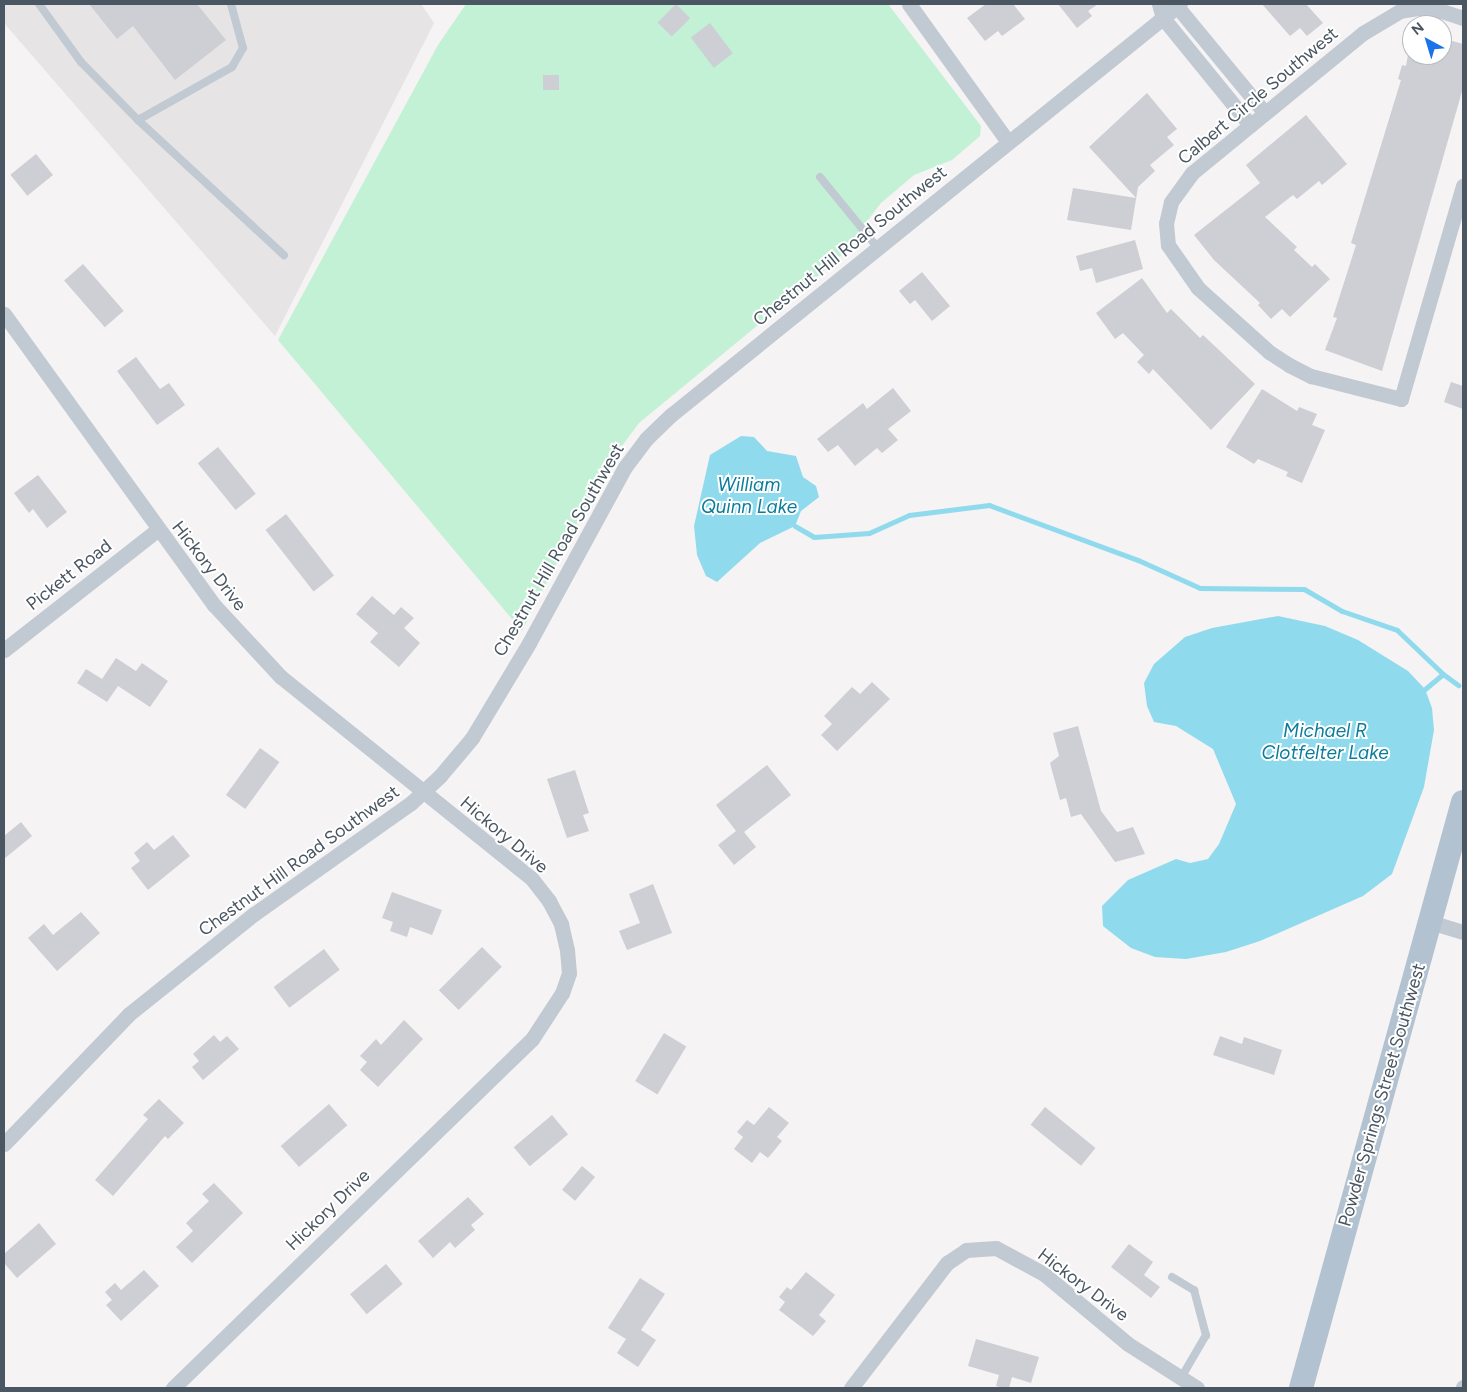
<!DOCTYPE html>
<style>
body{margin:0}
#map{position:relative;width:1467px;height:1392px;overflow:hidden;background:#f5f3f3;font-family:Figtree,sans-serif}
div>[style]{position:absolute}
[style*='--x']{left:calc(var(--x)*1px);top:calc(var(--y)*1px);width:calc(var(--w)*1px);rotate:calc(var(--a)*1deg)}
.education>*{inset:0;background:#e6e4e5}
.green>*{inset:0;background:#c3f1d5}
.water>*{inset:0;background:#90daee}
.stream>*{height:5px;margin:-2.5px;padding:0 2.5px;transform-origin:2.5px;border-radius:2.5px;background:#90daee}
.building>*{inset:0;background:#cdcfd5;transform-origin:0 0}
.lane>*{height:8px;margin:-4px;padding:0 4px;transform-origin:4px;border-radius:4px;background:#c1cad2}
.street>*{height:15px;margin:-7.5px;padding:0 7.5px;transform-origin:7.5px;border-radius:7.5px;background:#c1cad2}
.primary>*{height:24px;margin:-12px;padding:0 12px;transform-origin:12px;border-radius:12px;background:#b3c2d1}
span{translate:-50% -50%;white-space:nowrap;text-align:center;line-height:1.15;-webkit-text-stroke:4px #fff;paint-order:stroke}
.street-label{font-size:18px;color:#4a5661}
.water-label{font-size:19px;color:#0c7c9b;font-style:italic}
.frame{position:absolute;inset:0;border:5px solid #4a5661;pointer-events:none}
.north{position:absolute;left:1402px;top:15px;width:50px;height:50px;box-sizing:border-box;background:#fff;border:1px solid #b7bbc0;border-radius:50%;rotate:321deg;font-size:14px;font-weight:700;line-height:20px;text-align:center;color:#4a5661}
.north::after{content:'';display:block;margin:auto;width:18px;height:22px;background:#1a73e8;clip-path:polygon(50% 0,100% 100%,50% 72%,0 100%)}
</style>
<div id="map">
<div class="education">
<div style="clip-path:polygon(4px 4px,421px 4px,434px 23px,275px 336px,4px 23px)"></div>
</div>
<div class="green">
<div style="clip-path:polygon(466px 4px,888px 4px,981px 126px,980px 136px,952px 160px,914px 175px,881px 203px,838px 259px,639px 423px,604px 470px,522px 631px,278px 340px,438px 45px)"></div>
</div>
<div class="water">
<div style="clip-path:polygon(741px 436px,754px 437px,767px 451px,796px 456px,803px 477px,816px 486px,819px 497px,801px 511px,795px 526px,760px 543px,717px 582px,706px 576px,697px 555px,694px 526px,710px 455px)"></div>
<div style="clip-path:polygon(1278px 616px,1325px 626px,1358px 640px,1408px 671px,1425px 689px,1432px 708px,1434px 730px,1424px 787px,1392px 874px,1363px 896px,1260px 941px,1226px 952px,1186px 959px,1155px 957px,1131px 948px,1103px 926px,1102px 906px,1128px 880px,1176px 859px,1190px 863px,1208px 859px,1219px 844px,1236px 804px,1213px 749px,1176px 726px,1154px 722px,1147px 706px,1144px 683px,1154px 664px,1185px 637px,1212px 628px)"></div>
</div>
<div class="stream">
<div style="--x:795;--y:526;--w:22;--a:30"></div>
<div style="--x:814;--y:537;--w:55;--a:-4.2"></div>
<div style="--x:869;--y:533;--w:44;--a:-24.2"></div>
<div style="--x:909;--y:515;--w:81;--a:-7.1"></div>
<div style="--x:989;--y:505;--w:159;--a:20.3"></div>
<div style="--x:1138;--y:560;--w:68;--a:24.3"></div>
<div style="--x:1200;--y:588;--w:104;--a:0.6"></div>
<div style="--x:1304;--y:589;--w:44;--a:30.1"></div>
<div style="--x:1342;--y:611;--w:58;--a:19.1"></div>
<div style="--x:1397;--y:630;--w:64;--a:43.7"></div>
<div style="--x:1425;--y:689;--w:23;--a:-40"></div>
<div style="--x:1443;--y:674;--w:19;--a:36"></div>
</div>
<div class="building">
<div style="clip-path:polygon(89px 4px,197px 4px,226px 40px,175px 80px,133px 26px,117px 39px)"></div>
<div style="left:676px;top:4px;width:20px;height:26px;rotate:45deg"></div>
<div style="clip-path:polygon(986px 4px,1013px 4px,1025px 19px,1002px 36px,998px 31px,985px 41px,967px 18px)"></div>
<div style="clip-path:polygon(1058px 4px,1098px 4px,1088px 11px,1092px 16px,1077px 28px)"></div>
<div style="clip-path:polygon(1262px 4px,1306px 4px,1323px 23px,1307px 36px,1300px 28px,1290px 36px)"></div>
<div style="left:710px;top:23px;width:38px;height:24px;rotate:53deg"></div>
<div style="clip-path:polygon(1442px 38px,1463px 44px,1463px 88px,1382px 371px,1325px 350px,1337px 318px,1333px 317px,1356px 245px,1351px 243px,1401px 80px,1398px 79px,1402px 65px,1406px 66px,1408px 55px,1442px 55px)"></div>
<div style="left:559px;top:75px;width:15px;height:16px;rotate:90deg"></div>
<div style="clip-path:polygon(1147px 93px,1177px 129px,1167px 137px,1174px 145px,1150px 165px,1155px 171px,1138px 187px,1131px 230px,1067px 220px,1073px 188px,1136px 198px,1089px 147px)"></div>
<div style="clip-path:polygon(1306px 115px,1347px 164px,1322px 185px,1319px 181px,1297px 199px,1293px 195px,1265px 217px,1297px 247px,1294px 250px,1312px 267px,1315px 264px,1330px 279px,1290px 317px,1282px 309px,1271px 319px,1258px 305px,1260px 303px,1214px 260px,1194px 235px,1260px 183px,1246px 165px)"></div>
<div style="left:36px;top:154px;width:27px;height:33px;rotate:51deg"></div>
<div style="clip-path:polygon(1135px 240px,1143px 269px,1096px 283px,1092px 268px,1080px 271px,1076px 256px)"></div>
<div style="left:83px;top:264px;width:62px;height:25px;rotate:49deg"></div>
<div style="clip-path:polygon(922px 272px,950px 306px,932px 321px,915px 300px,910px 304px,899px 291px)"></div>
<div style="clip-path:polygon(1142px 278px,1167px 313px,1171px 309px,1200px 338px,1203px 335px,1255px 384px,1211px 430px,1153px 369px,1149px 374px,1137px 362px,1144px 355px,1123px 333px,1115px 339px,1096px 313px)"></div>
<div style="clip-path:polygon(136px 357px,160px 389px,169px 383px,185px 405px,157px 425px,117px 371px)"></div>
<div style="clip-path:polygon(1451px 382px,1463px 386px,1463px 409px,1444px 402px)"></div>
<div style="clip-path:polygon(893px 388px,911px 411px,888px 429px,898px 440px,882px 453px,877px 448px,855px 466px,838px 445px,828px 452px,817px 439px,863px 403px,867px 409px)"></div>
<div style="clip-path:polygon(1262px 389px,1297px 411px,1299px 407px,1317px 414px,1312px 425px,1325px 430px,1302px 483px,1286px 476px,1288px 472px,1258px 459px,1254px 464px,1226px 447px)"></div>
<div style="left:218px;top:447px;width:60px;height:26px;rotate:51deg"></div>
<div style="clip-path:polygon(38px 475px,67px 512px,47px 528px,33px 509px,29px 513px,14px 493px)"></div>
<div style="left:286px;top:514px;width:78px;height:26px;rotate:52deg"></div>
<div style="clip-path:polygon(372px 596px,394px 615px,401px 607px,414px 618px,404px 628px,420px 643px,399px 667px,370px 642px,378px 633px,356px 614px)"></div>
<div style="clip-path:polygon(116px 658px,136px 671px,142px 663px,168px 681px,150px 707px,118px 686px,107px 702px,77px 683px,86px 669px,102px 679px)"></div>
<div style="clip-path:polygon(872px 682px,890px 699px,837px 751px,821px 735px,832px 724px,824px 716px,852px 687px,860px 694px)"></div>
<div style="clip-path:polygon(1078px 726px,1101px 811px,1117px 832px,1133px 827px,1145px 854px,1115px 862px,1081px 814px,1071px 817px,1066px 798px,1060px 800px,1050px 763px,1059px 756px,1053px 733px)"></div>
<div style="left:260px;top:748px;width:24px;height:58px;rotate:36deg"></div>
<div style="clip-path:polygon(767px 765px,791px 795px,744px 832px,756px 847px,734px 865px,718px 845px,736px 831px,716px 805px)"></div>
<div style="clip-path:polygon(575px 770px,589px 813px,583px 815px,589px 831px,567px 838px,547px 779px)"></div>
<div style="clip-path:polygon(21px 822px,32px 836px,4px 859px,4px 836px)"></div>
<div style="clip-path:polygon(173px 835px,190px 856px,148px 890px,131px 868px,140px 861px,134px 853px,147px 842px,154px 850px)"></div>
<div style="clip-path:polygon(653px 884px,672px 933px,627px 950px,619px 931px,640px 923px,629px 894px)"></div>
<div style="clip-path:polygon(392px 892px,442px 910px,432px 935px,410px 927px,407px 937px,390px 931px,393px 922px,382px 918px)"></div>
<div style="clip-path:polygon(81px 912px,100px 933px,57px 971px,28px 938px,44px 924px,53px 935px)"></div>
<div style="left:482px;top:947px;width:28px;height:61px;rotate:45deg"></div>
<div style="left:324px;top:949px;width:26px;height:63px;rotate:53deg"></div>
<div style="clip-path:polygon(404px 1020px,423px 1039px,378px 1087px,360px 1070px,367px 1062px,360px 1056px,376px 1039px,381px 1045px)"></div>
<div style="left:664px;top:1033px;width:26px;height:56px;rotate:31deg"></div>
<div style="clip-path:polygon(214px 1035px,220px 1042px,227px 1036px,239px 1049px,203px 1080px,192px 1067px,199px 1061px,193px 1054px)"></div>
<div style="clip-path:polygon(1220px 1036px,1242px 1044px,1244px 1037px,1282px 1050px,1274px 1075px,1213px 1055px)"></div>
<div style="clip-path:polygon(159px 1099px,184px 1123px,168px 1139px,165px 1136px,113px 1196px,95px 1180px,148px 1119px,143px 1115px)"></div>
<div style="left:329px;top:1104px;width:28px;height:64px;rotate:49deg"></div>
<div style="clip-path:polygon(769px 1107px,789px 1123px,777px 1137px,782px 1141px,768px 1158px,760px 1152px,752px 1163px,734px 1149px,743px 1137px,737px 1132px,747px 1120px,754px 1125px)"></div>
<div style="left:1045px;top:1107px;width:65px;height:23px;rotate:39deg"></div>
<div style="left:552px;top:1115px;width:25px;height:50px;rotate:50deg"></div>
<div style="left:582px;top:1166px;width:17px;height:31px;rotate:40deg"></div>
<div style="clip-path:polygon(214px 1183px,243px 1213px,192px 1263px,176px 1247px,193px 1231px,186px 1223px,209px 1201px,202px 1194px)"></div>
<div style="clip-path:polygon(468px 1197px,484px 1214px,471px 1225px,475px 1230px,455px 1248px,450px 1242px,433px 1258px,418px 1241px)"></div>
<div style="clip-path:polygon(39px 1223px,56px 1244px,17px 1278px,4px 1263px,4px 1254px)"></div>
<div style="clip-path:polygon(1129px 1244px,1153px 1262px,1144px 1275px,1160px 1287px,1151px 1298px,1111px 1267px)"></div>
<div style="left:386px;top:1264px;width:26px;height:47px;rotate:50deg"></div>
<div style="clip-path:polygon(144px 1270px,159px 1286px,121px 1321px,106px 1305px,112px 1300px,105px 1292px,115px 1283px,121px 1290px)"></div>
<div style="clip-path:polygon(806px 1272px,835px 1295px,819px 1315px,826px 1321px,813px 1336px,779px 1310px,785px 1302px,779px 1297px,787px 1287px,791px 1290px)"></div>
<div style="clip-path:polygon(640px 1278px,665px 1294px,641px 1330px,656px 1340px,638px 1367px,617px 1353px,626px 1339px,608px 1328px)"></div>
<div style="clip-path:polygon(976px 1339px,1039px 1357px,1031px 1383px,1012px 1377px,1009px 1388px,1004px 1388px,996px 1386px,999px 1375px,968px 1366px)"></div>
</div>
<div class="lane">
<div style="--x:39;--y:4;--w:72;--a:54.1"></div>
<div style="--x:81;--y:62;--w:81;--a:45.5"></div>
<div style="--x:138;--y:120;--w:108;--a:-29.4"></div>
<div style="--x:232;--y:67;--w:22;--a:-60"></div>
<div style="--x:243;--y:48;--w:46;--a:-105.3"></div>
<div style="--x:138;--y:120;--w:199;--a:42.8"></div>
<div style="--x:820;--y:177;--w:92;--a:50.8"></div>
<div style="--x:1172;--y:1277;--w:26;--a:31"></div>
<div style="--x:1194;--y:1290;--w:47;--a:75.1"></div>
<div style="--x:1206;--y:1335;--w:50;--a:120.2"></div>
</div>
<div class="street">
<div style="--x:909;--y:4;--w:170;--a:54.3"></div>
<div style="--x:1159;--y:4;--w:15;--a:74"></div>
<div style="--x:1163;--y:18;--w:138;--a:50.9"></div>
<div style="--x:1175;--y:4;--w:141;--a:50.5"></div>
<div style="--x:1463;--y:18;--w:22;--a:-162"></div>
<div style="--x:1442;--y:11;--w:24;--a:-173"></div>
<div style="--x:1418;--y:8;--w:18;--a:171"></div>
<div style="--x:1400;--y:11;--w:43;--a:149.3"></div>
<div style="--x:1363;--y:33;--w:221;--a:140.7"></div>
<div style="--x:1192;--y:173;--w:36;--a:126"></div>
<div style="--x:1171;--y:202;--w:22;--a:103"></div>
<div style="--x:1166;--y:223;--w:22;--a:85"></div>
<div style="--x:1168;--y:245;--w:52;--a:55.1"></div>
<div style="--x:1198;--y:288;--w:96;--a:42"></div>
<div style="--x:1269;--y:352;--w:24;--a:33"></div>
<div style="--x:1289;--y:365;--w:25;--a:27"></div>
<div style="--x:1311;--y:376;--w:93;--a:14.3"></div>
<div style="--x:1401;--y:399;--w:222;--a:-73.8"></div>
<div style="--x:4;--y:314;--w:359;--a:54.2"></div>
<div style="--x:214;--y:605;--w:98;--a:47.1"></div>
<div style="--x:281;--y:677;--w:322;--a:38.8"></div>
<div style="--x:532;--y:879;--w:28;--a:52"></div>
<div style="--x:549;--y:901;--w:26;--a:62"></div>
<div style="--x:561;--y:924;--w:27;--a:77"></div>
<div style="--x:567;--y:950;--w:23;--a:85"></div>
<div style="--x:569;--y:973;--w:21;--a:109"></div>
<div style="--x:562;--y:993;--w:55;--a:123.1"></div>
<div style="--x:532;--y:1039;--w:501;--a:135.81"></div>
<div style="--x:4;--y:650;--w:194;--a:-38.1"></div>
<div style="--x:1430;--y:922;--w:34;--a:17"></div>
<div style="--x:4;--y:1144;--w:180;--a:-46.1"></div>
<div style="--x:129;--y:1014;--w:160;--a:-38.7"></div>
<div style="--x:254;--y:914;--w:192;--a:-35.3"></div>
<div style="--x:411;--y:803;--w:40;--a:-43"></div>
<div style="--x:440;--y:776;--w:50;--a:-49.9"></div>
<div style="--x:472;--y:738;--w:111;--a:-59"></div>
<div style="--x:529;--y:643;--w:200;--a:-61.4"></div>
<div style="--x:625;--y:467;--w:35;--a:-53"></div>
<div style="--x:646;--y:439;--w:35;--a:-44"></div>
<div style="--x:671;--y:415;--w:654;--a:-38.92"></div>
<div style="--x:851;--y:1388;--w:158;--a:-52.5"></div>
<div style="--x:947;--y:1263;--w:23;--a:-34"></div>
<div style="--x:966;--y:1250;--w:30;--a:-4"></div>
<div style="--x:996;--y:1248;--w:55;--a:28.4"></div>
<div style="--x:1044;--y:1274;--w:109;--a:39.8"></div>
<div style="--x:1128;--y:1344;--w:82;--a:32.5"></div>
<div style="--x:1463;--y:1388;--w:1;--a:-90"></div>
</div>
<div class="primary">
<div style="--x:1301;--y:1388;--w:608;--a:-74.55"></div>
</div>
<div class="street-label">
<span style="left:1258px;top:96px;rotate:-40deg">Calbert Circle Southwest</span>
<span style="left:850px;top:246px;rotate:-39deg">Chestnut Hill Road Southwest</span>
<span style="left:559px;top:550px;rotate:-60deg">Chestnut Hill Road Southwest</span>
<span style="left:209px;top:566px;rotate:52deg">Hickory Drive</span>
<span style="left:69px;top:575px;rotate:-38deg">Pickett Road</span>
<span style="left:504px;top:835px;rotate:40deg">Hickory Drive</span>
<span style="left:299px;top:861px;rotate:-36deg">Chestnut Hill Road Southwest</span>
<span style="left:1382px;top:1095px;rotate:-74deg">Powder Springs Street Southwest</span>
<span style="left:328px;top:1210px;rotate:-44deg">Hickory Drive</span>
<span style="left:1083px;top:1285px;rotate:37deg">Hickory Drive</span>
</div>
<div class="water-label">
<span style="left:749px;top:496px">William<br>Quinn Lake</span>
<span style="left:1325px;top:742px">Michael R<br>Clotfelter Lake</span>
</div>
<div class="frame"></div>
<div class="north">N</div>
</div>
